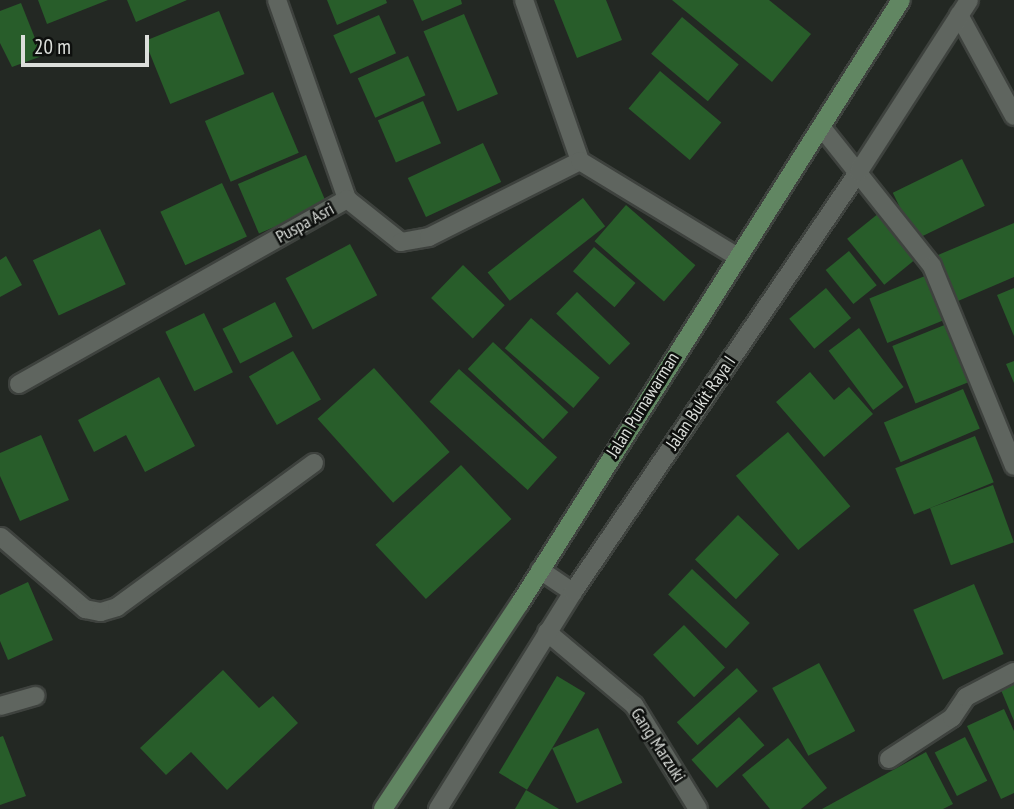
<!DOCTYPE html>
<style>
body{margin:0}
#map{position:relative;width:1014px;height:809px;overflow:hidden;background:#232823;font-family:"PT Sans Narrow",sans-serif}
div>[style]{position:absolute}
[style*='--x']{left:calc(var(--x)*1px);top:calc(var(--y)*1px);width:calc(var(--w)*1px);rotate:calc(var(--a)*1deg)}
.building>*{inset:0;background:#285d2a;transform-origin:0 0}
.roads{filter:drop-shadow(2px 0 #3e423e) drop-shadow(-2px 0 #3e423e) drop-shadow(0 2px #3e423e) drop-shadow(0 -2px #3e423e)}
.street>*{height:18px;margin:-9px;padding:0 9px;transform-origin:9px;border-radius:9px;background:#5f655f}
.secondary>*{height:18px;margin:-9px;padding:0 9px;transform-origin:9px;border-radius:9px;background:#618662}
span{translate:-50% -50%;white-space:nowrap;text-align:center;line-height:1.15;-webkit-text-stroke:5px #0e100e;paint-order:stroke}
.street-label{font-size:18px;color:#dcdfdb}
.scale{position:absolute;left:21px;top:35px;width:128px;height:32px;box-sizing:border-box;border:4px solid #dcdfdb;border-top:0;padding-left:9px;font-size:21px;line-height:24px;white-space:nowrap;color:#dcdfdb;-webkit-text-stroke:5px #0e100e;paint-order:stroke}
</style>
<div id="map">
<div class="building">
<div style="clip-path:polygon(38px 0,108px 0,47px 24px)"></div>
<div style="clip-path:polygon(127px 0,187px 0,136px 22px)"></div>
<div style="clip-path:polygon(327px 0,386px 0,387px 3px,337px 25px)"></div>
<div style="clip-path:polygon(413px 0,461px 0,462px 4px,422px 21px)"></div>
<div style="clip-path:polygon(554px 0,606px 0,622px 40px,577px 58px)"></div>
<div style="clip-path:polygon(672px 0,769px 0,811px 34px,772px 82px)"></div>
<div style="clip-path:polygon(21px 3px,42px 56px,12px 67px,0 43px,0 11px)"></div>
<div style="left:219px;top:11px;width:68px;height:80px;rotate:68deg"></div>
<div style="left:464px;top:14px;width:87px;height:44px;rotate:67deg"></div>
<div style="left:379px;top:15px;width:42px;height:50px;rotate:66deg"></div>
<div style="left:682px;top:17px;width:74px;height:48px;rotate:40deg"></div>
<div style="left:408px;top:56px;width:43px;height:55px;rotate:66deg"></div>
<div style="left:660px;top:71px;width:80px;height:49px;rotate:40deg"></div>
<div style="left:273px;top:92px;width:66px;height:74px;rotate:67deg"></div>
<div style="left:423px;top:101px;width:46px;height:49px;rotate:67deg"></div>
<div style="left:483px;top:143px;width:43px;height:83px;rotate:65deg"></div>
<div style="left:306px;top:155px;width:54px;height:74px;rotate:67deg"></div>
<div style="left:962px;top:159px;width:52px;height:77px;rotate:64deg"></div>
<div style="left:222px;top:183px;width:59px;height:68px;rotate:65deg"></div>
<div style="left:583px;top:198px;width:36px;height:121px;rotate:52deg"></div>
<div style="left:626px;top:205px;width:92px;height:48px;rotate:41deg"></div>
<div style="left:879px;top:213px;width:59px;height:41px;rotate:51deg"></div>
<div style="clip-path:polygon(1014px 223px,1014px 277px,958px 301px,938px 255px)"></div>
<div style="left:100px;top:229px;width:61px;height:74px;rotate:65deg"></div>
<div style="left:350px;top:244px;width:58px;height:73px;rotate:62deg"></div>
<div style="left:594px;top:247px;width:55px;height:32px;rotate:41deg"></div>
<div style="left:849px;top:251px;width:44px;height:30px;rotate:51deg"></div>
<div style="clip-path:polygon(6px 256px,22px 285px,0 297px,0 260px)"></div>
<div style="left:463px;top:265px;width:58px;height:46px;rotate:44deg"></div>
<div style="left:925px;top:276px;width:48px;height:60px;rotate:68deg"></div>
<div style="left:826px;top:288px;width:39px;height:48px;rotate:50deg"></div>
<div style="clip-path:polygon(1014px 288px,1014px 336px,997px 295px)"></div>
<div style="left:577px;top:292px;width:74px;height:30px;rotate:44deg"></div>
<div style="left:275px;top:302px;width:39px;height:59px;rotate:63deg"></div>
<div style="left:204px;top:313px;width:66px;height:43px;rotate:64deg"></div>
<div style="left:531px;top:318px;width:91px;height:40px;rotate:41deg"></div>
<div style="left:947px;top:324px;width:62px;height:59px;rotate:68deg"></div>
<div style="left:859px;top:328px;width:74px;height:38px;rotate:53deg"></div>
<div style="left:493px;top:342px;width:103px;height:37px;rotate:43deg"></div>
<div style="left:293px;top:351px;width:56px;height:51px;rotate:60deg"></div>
<div style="clip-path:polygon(1014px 361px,1014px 383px,1006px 364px)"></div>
<div style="left:374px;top:368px;width:113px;height:76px;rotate:48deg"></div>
<div style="left:459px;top:369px;width:132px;height:44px;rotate:42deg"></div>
<div style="clip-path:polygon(810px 372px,834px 400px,849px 387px,873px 414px,824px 457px,776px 402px)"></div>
<div style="clip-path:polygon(159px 377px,195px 446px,145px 472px,126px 435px,94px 452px,78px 420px)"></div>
<div style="left:963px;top:389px;width:43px;height:86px;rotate:67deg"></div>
<div style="left:788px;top:432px;width:97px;height:68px;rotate:50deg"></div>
<div style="clip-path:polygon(41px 435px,69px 500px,20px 521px,0 476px,0 453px)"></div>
<div style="left:975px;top:436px;width:50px;height:86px;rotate:68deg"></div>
<div style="left:461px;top:465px;width:74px;height:117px;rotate:47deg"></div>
<div style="left:993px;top:485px;width:61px;height:67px;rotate:70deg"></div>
<div style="left:738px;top:515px;width:57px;height:62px;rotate:44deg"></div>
<div style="left:692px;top:569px;width:79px;height:35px;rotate:43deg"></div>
<div style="clip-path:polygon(28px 582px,53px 640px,8px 660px,0 641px,0 595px)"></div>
<div style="left:974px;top:584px;width:76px;height:66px;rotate:67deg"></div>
<div style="left:684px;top:625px;width:59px;height:43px;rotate:46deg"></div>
<div style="left:819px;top:663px;width:77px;height:53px;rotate:62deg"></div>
<div style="left:737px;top:668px;width:31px;height:81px;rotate:48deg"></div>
<div style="clip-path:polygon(223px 670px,259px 708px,273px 696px,298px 723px,227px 790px,191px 752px,166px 775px,140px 748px)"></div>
<div style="left:557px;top:676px;width:33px;height:113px;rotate:31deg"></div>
<div style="clip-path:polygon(1014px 684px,1014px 721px,1001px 690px)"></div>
<div style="clip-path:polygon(1004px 709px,1014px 731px,1014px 793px,1001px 799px,967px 726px)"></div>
<div style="left:739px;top:717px;width:38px;height:64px;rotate:48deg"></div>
<div style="left:598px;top:728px;width:60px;height:50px;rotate:66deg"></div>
<div style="clip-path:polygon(3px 736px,26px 796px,0 805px,0 737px)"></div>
<div style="left:965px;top:737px;width:49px;height:34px;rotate:63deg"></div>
<div style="clip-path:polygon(788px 738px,827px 788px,801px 809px,770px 809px,742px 775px)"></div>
<div style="clip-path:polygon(926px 752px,953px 804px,943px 809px,822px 809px)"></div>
<div style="clip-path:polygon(526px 790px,559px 809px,515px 809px)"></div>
</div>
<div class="roads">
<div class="street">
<div style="--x:277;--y:0;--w:211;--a:70.6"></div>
<div style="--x:524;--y:0;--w:170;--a:70.8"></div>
<div style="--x:959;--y:15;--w:115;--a:61.4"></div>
<div style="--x:822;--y:128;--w:176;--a:51.4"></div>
<div style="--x:932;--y:266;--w:216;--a:67.7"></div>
<div style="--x:19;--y:384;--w:377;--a:-29.4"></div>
<div style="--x:347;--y:199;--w:69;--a:38.5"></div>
<div style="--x:401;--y:242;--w:28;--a:-10"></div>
<div style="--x:429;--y:237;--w:169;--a:-26.7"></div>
<div style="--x:580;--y:161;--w:183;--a:31.3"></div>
<div style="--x:1;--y:537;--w:111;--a:40.6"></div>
<div style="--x:85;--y:609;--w:16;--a:11"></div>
<div style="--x:101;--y:612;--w:17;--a:-17"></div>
<div style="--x:117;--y:607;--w:244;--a:-36.2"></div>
<div style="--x:540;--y:570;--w:40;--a:34"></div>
<div style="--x:547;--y:632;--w:114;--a:40"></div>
<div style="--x:634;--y:705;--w:122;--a:58.4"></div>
<div style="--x:0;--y:706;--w:37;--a:-16"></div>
<div style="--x:889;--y:759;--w:75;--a:-33.1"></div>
<div style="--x:952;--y:718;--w:25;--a:-56"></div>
<div style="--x:966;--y:697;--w:54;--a:-27.5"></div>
<div style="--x:438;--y:809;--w:256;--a:-58.1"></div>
<div style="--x:573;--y:592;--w:509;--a:-55.81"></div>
<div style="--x:859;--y:171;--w:203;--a:-57.2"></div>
</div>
<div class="secondary">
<div style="--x:383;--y:809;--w:247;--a:-56.4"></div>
<div style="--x:520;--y:603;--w:713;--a:-57.71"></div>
</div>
</div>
<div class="street-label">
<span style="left:305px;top:223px;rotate:-29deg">Puspa Asri</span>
<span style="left:701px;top:403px;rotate:-56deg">Jalan Bukit Raya I</span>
<span style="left:643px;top:405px;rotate:-58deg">Jalan Purnawarman</span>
<span style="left:658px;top:745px;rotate:57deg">Gang Marzuki</span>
</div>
<div class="scale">20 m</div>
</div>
